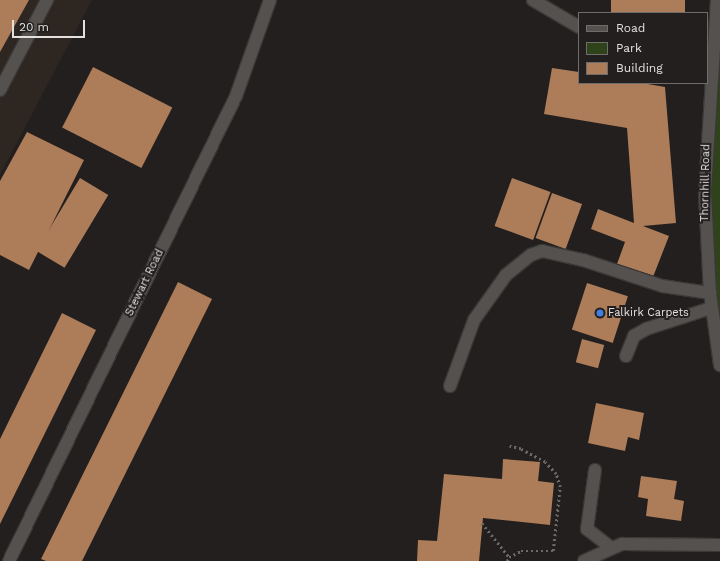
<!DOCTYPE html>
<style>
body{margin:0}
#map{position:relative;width:720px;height:561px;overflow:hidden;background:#221f1e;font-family:"Work Sans",sans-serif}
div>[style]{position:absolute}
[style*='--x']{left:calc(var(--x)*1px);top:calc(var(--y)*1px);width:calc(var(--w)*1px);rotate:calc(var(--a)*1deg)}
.built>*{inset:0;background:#2e2621}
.green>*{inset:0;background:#2f431b}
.building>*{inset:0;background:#ad7c58;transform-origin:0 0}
.path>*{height:2.5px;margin-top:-1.25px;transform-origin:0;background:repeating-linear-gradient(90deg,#6c6a69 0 2px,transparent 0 5px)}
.roads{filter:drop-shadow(1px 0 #3b3938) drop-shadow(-1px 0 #3b3938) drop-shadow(0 1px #3b3938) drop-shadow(0 -1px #3b3938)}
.minor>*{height:12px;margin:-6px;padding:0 6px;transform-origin:6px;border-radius:6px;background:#54514f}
.dots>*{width:11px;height:11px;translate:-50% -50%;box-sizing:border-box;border:2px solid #221f1e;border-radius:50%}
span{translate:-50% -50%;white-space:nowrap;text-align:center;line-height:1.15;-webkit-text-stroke:4px #221f1e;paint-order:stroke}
.street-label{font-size:11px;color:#e3e1e0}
.poi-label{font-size:11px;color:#e3e1e0}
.left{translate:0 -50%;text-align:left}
.legend{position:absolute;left:578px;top:12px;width:130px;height:72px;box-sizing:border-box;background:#221f1e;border:1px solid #6f6d6c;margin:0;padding:5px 7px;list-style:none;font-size:12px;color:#e3e1e0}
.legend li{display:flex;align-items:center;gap:8px;height:20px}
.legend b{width:20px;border:1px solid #6f6d6c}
.scale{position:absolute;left:12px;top:20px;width:73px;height:18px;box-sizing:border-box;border:2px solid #e3e1e0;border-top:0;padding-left:5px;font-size:12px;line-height:14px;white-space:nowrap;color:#e3e1e0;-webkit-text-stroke:3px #221f1e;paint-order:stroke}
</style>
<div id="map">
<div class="built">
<div style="clip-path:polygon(0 0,92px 0,0 175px)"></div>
</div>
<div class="green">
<div style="clip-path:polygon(720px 0,720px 365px,706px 150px)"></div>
</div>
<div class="building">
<div style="clip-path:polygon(0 0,29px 0,0 52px)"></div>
<div style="left:611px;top:0;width:74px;height:13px"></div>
<div style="left:93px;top:67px;width:89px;height:68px;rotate:27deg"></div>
<div style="clip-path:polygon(552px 68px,579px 72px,579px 83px,642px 83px,665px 87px,676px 223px,643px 226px,669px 236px,653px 277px,617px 264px,625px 242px,591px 229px,598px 209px,634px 223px,627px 128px,544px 114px)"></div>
<div style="clip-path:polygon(27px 132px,84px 160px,29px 270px,0 255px,0 181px)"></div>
<div style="left:80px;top:178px;width:33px;height:85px;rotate:31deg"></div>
<div style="left:512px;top:178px;width:41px;height:51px;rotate:20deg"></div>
<div style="left:552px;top:193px;width:32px;height:48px;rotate:20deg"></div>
<div style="clip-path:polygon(178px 282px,212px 299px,82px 561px,46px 561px,41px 559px)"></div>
<div style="left:587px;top:283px;width:43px;height:49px;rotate:18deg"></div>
<div style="clip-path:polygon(62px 313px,96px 330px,0 524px,0 439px)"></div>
<div style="left:582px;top:339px;width:23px;height:24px;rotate:15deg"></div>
<div style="clip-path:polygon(596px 403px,644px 413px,639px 440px,628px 437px,625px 451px,588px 443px)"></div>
<div style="clip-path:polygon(503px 459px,540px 462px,538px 481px,554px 483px,550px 525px,483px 518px,479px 561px,417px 561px,418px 540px,437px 541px,444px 474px,502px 479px)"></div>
<div style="clip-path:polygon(641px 476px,677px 481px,674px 499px,684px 501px,681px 521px,646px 516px,648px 499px,638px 497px)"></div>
</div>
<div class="path">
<div style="--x:482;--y:523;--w:43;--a:51.5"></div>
<div style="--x:507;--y:561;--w:4;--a:-63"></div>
<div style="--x:509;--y:557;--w:13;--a:-27"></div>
<div style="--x:521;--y:551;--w:32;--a:0"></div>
<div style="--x:553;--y:551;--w:64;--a:-83.8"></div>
<div style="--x:560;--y:487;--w:14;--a:-107"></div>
<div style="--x:556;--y:474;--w:16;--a:-133"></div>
<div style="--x:545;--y:462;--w:27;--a:-152"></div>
<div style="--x:521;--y:449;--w:12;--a:-166"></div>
</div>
<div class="roads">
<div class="minor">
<div style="--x:533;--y:0;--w:53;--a:30.4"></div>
<div style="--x:717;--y:0;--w:192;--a:93.6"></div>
<div style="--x:705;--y:192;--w:101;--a:87.2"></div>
<div style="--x:710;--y:293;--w:73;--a:82.1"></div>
<div style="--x:0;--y:90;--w:102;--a:-62.4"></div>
<div style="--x:626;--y:356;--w:22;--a:-68"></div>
<div style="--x:634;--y:336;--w:14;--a:-30"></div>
<div style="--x:646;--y:329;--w:68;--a:-17.9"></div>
<div style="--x:450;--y:386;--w:70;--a:-70"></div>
<div style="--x:474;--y:320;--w:55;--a:-54.6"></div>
<div style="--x:506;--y:275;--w:32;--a:-39"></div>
<div style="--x:531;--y:255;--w:12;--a:-20"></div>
<div style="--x:542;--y:251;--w:42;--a:12.4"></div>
<div style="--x:583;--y:260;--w:83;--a:18.2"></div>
<div style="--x:662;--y:286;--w:49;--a:8.3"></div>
<div style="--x:595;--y:470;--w:60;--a:97.7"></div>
<div style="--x:587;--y:529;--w:31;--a:38"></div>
<div style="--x:9;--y:561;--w:517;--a:-63.98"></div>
<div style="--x:236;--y:96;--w:102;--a:-70.5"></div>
<div style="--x:584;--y:561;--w:42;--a:-24.1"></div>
<div style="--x:622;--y:544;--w:98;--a:0.6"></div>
</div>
</div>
<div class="dots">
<div style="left:600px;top:313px;background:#3f7fe0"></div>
</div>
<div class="street-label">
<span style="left:706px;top:183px;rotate:-89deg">Thornhill Road</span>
<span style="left:145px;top:283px;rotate:-64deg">Stewart Road</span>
</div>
<div class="poi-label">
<span class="left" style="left:608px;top:313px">Falkirk Carpets</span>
</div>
<ul class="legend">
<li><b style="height:5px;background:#54514f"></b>Road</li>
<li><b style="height:11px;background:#2f431b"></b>Park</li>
<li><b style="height:11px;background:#ad7c58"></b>Building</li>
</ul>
<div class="scale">20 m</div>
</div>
